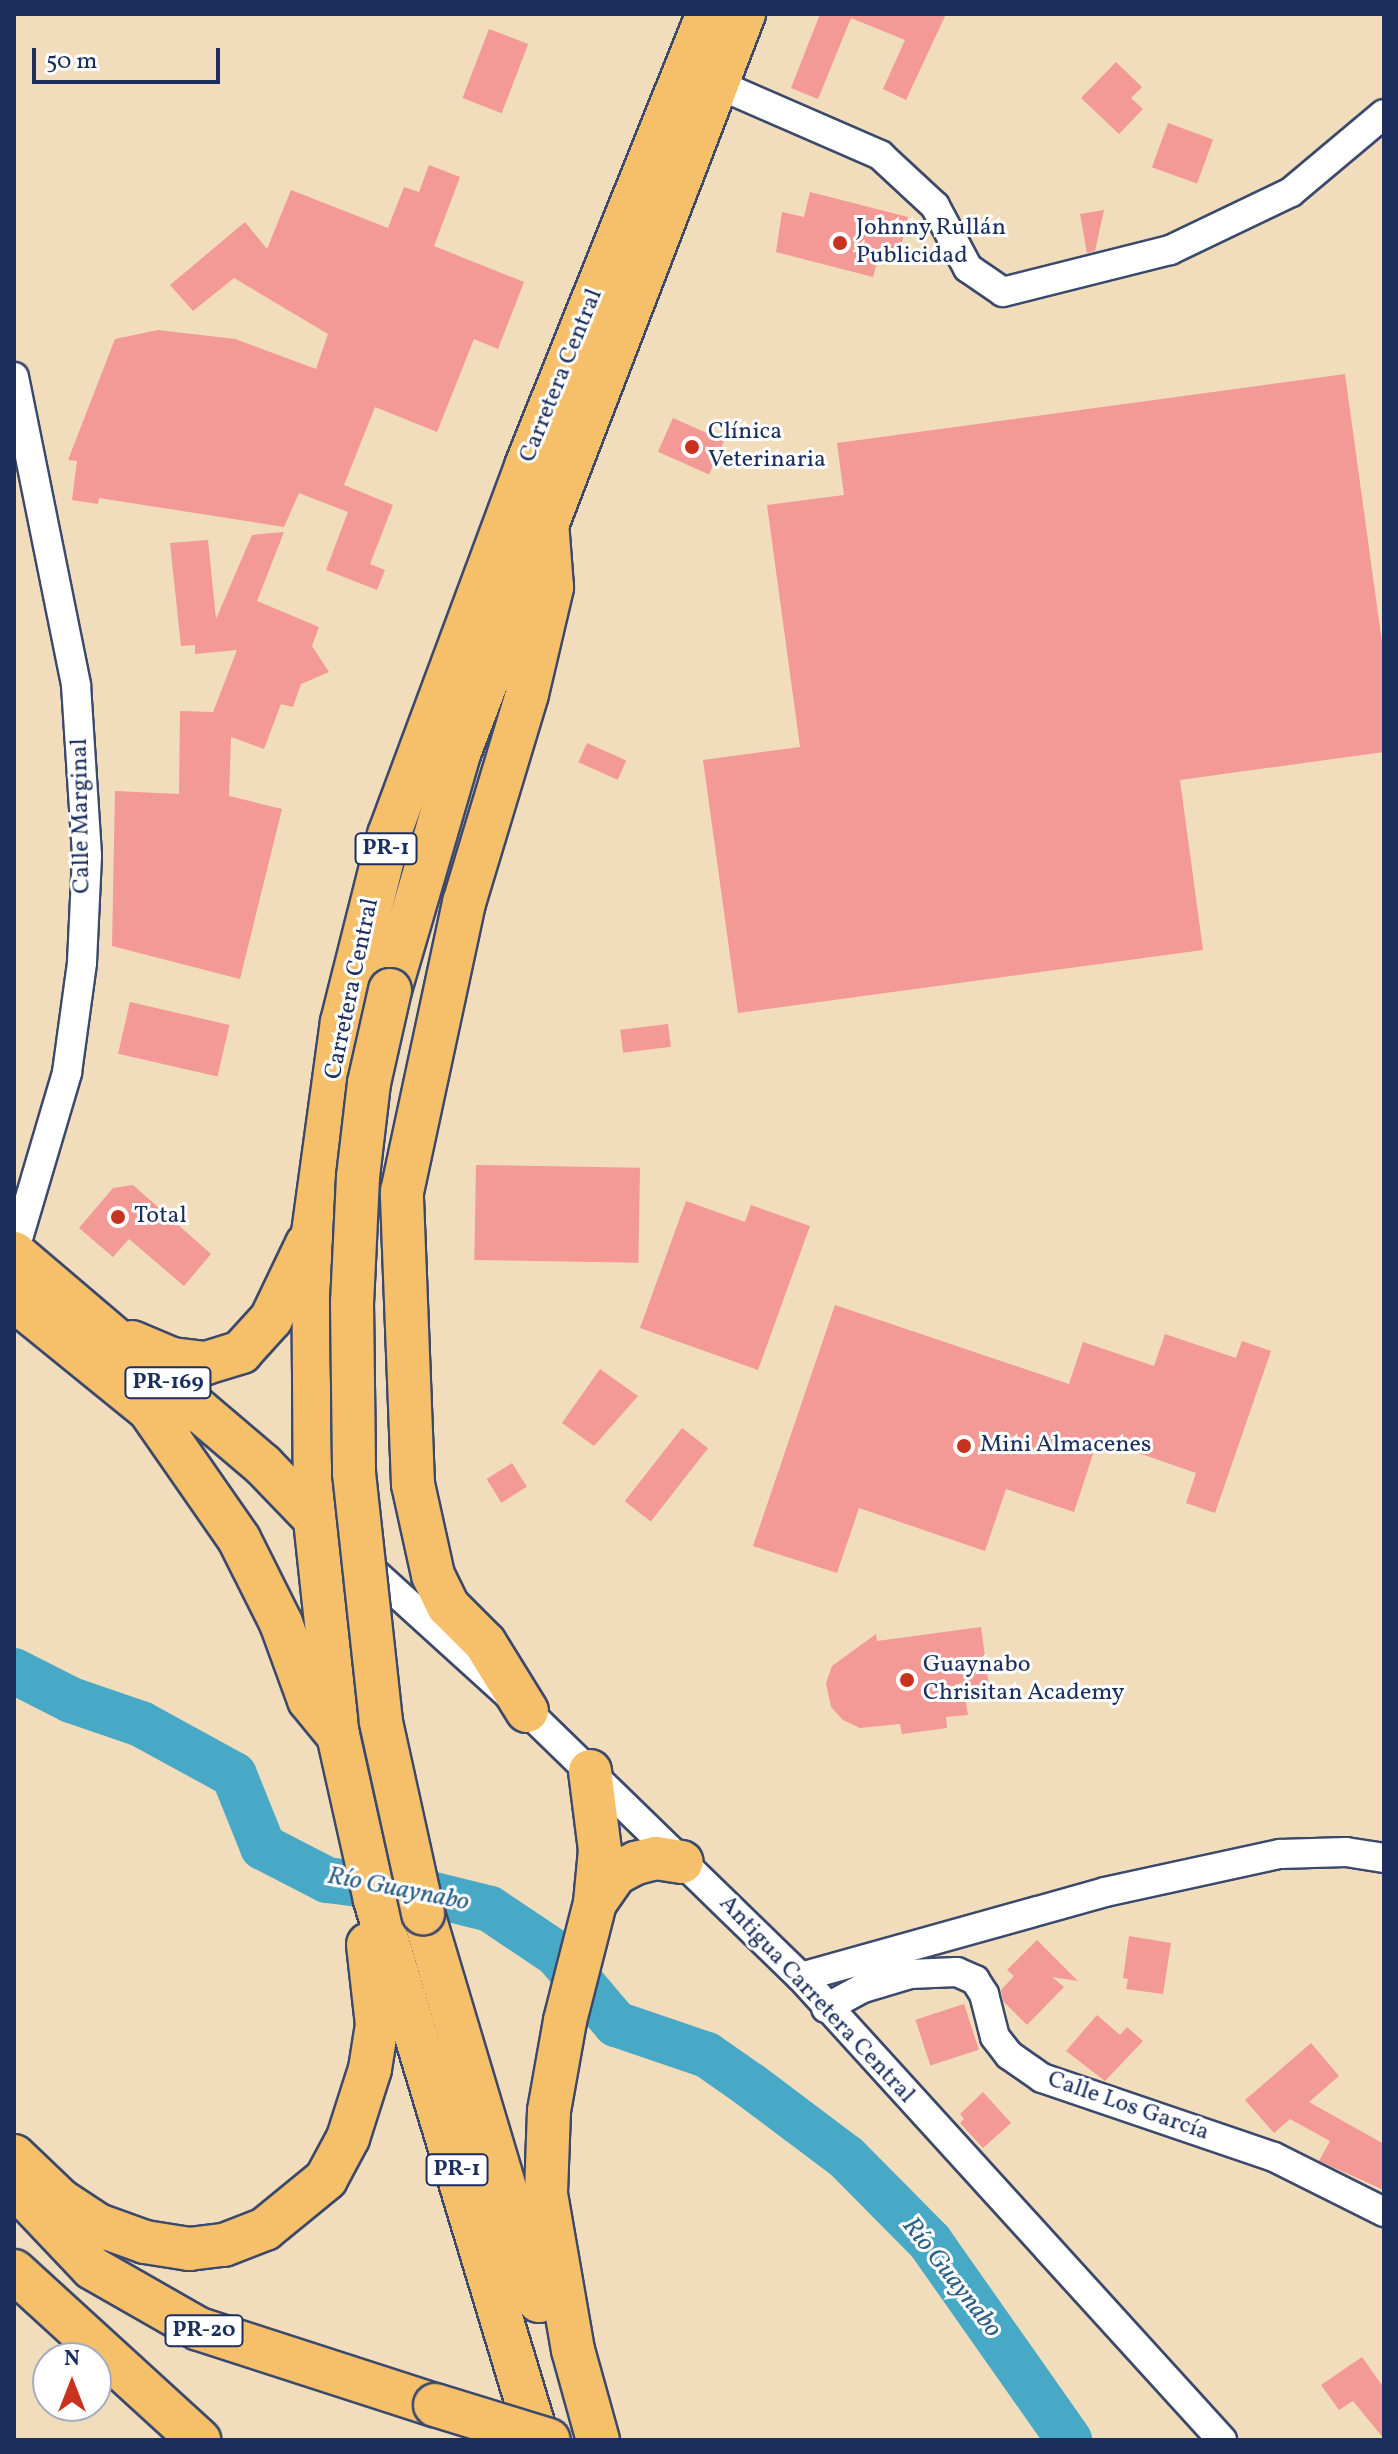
<!DOCTYPE html>
<meta charset="utf-8">
<style>
body{margin:0}
#map{position:relative;width:1398px;height:2454px;overflow:hidden;background:#f1dcbc;font-family:Vollkorn,serif}
div>[style]{position:absolute}
[style*='--x']{left:calc(var(--x)*1px);top:calc(var(--y)*1px);width:calc(var(--w)*1px);rotate:calc(var(--a)*1deg)}
.river>*{height:46px;margin:-23px;padding:0 23px;transform-origin:23px;border-radius:23px;background:#47a9c6}
.building>*{inset:0;background:#f39996;transform-origin:0 0}
.roads{filter:drop-shadow(2px 0 #3b496c) drop-shadow(-2px 0 #3b496c) drop-shadow(0 2px #3b496c) drop-shadow(0 -2px #3b496c)}
.minor>*{height:28px;margin:-14px;padding:0 14px;transform-origin:14px;border-radius:14px;background:#fff}
.highway>*{height:42px;margin:-21px;padding:0 21px;transform-origin:21px;border-radius:21px;background:#f6c06b}
.bridges{filter:drop-shadow(2px 0 #3b496c) drop-shadow(-2px 0 #3b496c) drop-shadow(0 2px #3b496c) drop-shadow(0 -2px #3b496c)}
.highway-bridge>*{height:42px;margin:-21px;padding:0 21px;transform-origin:21px;border-radius:21px;background:#f6c06b}
.dots>*{width:22px;height:22px;translate:-50% -50%;box-sizing:border-box;border:4px solid #fff;border-radius:50%}
span{translate:-50% -50%;white-space:nowrap;text-align:center;line-height:1.15;-webkit-text-stroke:6px #fff;paint-order:stroke}
.shield-label span{padding:2px 6px;background:#fff;border:2px solid;border-radius:6px;-webkit-text-stroke-width:0}
.shield-label{font-size:22px;color:#1b2f5e;font-weight:700}
.poi-label{font-size:24px;color:#1b2f5e}
.left{translate:0 -50%;text-align:left}
.street-label{font-size:24px;color:#1b2f5e}
.water-label{font-size:26px;color:#2d6088;font-style:italic}
.frame{position:absolute;inset:0;border:16px solid #1b2f5e;pointer-events:none}
.north{position:absolute;left:32px;top:2342px;width:80px;height:80px;box-sizing:border-box;background:#fff;border:2px solid #a4acbf;border-radius:50%;rotate:0deg;font-size:22px;font-weight:700;line-height:32px;text-align:center;color:#1b2f5e}
.north::after{content:'';display:block;margin:auto;width:28px;height:36px;background:#c8321e;clip-path:polygon(50% 0,100% 100%,50% 72%,0 100%)}
.scale{position:absolute;left:32px;top:48px;width:188px;height:36px;box-sizing:border-box;border:4px solid #1b2f5e;border-top:0;padding-left:10px;font-size:24px;line-height:28px;white-space:nowrap;color:#1b2f5e;-webkit-text-stroke:6px #fff;paint-order:stroke}
</style>
<div id="map">
<div class="river">
<div style="--x:14;--y:1671;--w:64;--a:27"></div>
<div style="--x:71;--y:1700;--w:74;--a:18.9"></div>
<div style="--x:141;--y:1724;--w:106;--a:28.7"></div>
<div style="--x:234;--y:1775;--w:78;--a:68.1"></div>
<div style="--x:263;--y:1847;--w:72;--a:27.3"></div>
<div style="--x:327;--y:1880;--w:96;--a:7.2"></div>
<div style="--x:422;--y:1892;--w:70;--a:14"></div>
<div style="--x:490;--y:1909;--w:81;--a:33.9"></div>
<div style="--x:557;--y:1954;--w:92;--a:49.9"></div>
<div style="--x:616;--y:2024;--w:96;--a:18.8"></div>
<div style="--x:707;--y:2055;--w:52;--a:34.9"></div>
<div style="--x:750;--y:2085;--w:120;--a:36.9"></div>
<div style="--x:846;--y:2157;--w:120;--a:45.3"></div>
<div style="--x:930;--y:2242;--w:242;--a:54.9"></div>
</div>
<div class="building">
<div style="clip-path:polygon(820px 14px,946px 14px,906px 100px,883px 89px,905px 40px,851px 18px,818px 99px,791px 88px)"></div>
<div style="left:489px;top:29px;width:42px;height:74px;rotate:21deg"></div>
<div style="clip-path:polygon(1116px 62px,1142px 87px,1131px 98px,1143px 109px,1119px 134px,1081px 98px)"></div>
<div style="left:1168px;top:123px;width:48px;height:47px;rotate:20deg"></div>
<div style="clip-path:polygon(429px 165px,460px 177px,434px 246px,524px 282px,498px 349px,474px 339px,437px 432px,375px 407px,344px 485px,393px 505px,370px 564px,385px 570px,377px 590px,326px 570px,348px 512px,299px 493px,284px 527px,99px 498px,98px 504px,72px 500px,77px 461px,68px 460px,115px 339px,158px 330px,235px 339px,316px 369px,328px 334px,234px 278px,193px 311px,170px 285px,245px 222px,267px 249px,291px 190px,388px 228px,404px 187px,419px 192px)"></div>
<div style="clip-path:polygon(810px 192px,908px 217px,899px 254px,892px 252px,889px 262px,878px 259px,873px 277px,776px 252px,782px 212px,804px 217px)"></div>
<div style="clip-path:polygon(1104px 210px,1095px 251px,1087px 253px,1080px 214px)"></div>
<div style="clip-path:polygon(1345px 374px,1384px 657px,1384px 752px,1180px 780px,1203px 950px,738px 1013px,703px 760px,800px 747px,767px 505px,844px 495px,837px 443px)"></div>
<div style="left:673px;top:418px;width:56px;height:37px;rotate:24deg"></div>
<div style="clip-path:polygon(284px 532px,257px 601px,319px 627px,312px 646px,329px 672px,301px 684px,293px 707px,281px 704px,264px 749px,231px 737px,229px 796px,282px 809px,240px 979px,112px 946px,115px 791px,179px 794px,180px 711px,213px 712px,237px 650px,195px 654px,195px 645px,181px 646px,170px 543px,208px 540px,216px 619px,252px 535px)"></div>
<div style="left:587px;top:743px;width:43px;height:21px;rotate:24deg"></div>
<div style="left:130px;top:1002px;width:102px;height:53px;rotate:13deg"></div>
<div style="left:668px;top:1024px;width:23px;height:48px;rotate:83deg"></div>
<div style="left:476px;top:1165px;width:164px;height:95px;rotate:1deg"></div>
<div style="clip-path:polygon(133px 1185px,211px 1254px,184px 1286px,129px 1239px,113px 1257px,79px 1228px,113px 1188px)"></div>
<div style="clip-path:polygon(686px 1201px,745px 1222px,751px 1205px,810px 1226px,758px 1370px,640px 1328px)"></div>
<div style="clip-path:polygon(835px 1305px,1069px 1384px,1083px 1342px,1154px 1366px,1165px 1334px,1236px 1358px,1242px 1341px,1271px 1351px,1215px 1513px,1186px 1503px,1196px 1473px,1098px 1439px,1074px 1512px,1006px 1489px,985px 1551px,859px 1508px,837px 1573px,753px 1546px)"></div>
<div style="clip-path:polygon(600px 1369px,638px 1396px,594px 1446px,562px 1423px)"></div>
<div style="left:682px;top:1428px;width:33px;height:93px;rotate:38deg"></div>
<div style="left:512px;top:1463px;width:28px;height:30px;rotate:58deg"></div>
<div style="clip-path:polygon(981px 1627px,990px 1693px,965px 1697px,968px 1715px,946px 1717px,947px 1728px,902px 1734px,900px 1724px,860px 1728px,843px 1720px,831px 1707px,826px 1683px,832px 1666px,876px 1634px,877px 1641px)"></div>
<div style="clip-path:polygon(1129px 1936px,1171px 1943px,1163px 1994px,1126px 1989px,1128px 1979px,1123px 1978px)"></div>
<div style="clip-path:polygon(1037px 1940px,1078px 1981px,1052px 1977px,1064px 1987px,1027px 2025px,1003px 2001px,1001px 1990px,1014px 1976px,1007px 1970px)"></div>
<div style="left:964px;top:2004px;width:48px;height:51px;rotate:72deg"></div>
<div style="clip-path:polygon(1097px 2015px,1120px 2035px,1127px 2027px,1143px 2041px,1105px 2081px,1066px 2051px)"></div>
<div style="clip-path:polygon(1311px 2043px,1339px 2076px,1309px 2102px,1384px 2144px,1384px 2190px,1319px 2161px,1330px 2141px,1290px 2119px,1274px 2133px,1245px 2100px)"></div>
<div style="clip-path:polygon(983px 2092px,1011px 2123px,983px 2148px,960px 2123px,964px 2119px,960px 2114px)"></div>
<div style="clip-path:polygon(1362px 2357px,1384px 2388px,1384px 2439px,1353px 2401px,1339px 2410px,1321px 2385px)"></div>
</div>
<div class="roads">
<div class="minor">
<div style="--x:717;--y:84;--w:178;--a:23.5"></div>
<div style="--x:880;--y:155;--w:75;--a:42.8"></div>
<div style="--x:935;--y:206;--w:70;--a:62"></div>
<div style="--x:968;--y:268;--w:42;--a:34.4"></div>
<div style="--x:1003;--y:292;--w:172;--a:-14.1"></div>
<div style="--x:1170;--y:250;--w:134;--a:-25.6"></div>
<div style="--x:1291;--y:192;--w:121;--a:-40"></div>
<div style="--x:14;--y:377;--w:314;--a:78.6"></div>
<div style="--x:76;--y:685;--w:171;--a:86.3"></div>
<div style="--x:87;--y:856;--w:107;--a:92.7"></div>
<div style="--x:82;--y:963;--w:111;--a:97.8"></div>
<div style="--x:67;--y:1073;--w:187;--a:106.5"></div>
<div style="--x:315;--y:1519;--w:286;--a:42.2"></div>
<div style="--x:527;--y:1711;--w:382;--a:44.2"></div>
<div style="--x:801;--y:1977;--w:626;--a:47.72"></div>
<div style="--x:801;--y:1977;--w:316;--a:-15.6"></div>
<div style="--x:1105;--y:1892;--w:179;--a:-12.3"></div>
<div style="--x:1280;--y:1854;--w:66;--a:-1.7"></div>
<div style="--x:1346;--y:1852;--w:38;--a:9"></div>
<div style="--x:826;--y:2008;--w:42;--a:-28.4"></div>
<div style="--x:863;--y:1988;--w:49;--a:-16.6"></div>
<div style="--x:910;--y:1974;--w:47;--a:-2.4"></div>
<div style="--x:957;--y:1972;--w:20;--a:24"></div>
<div style="--x:975;--y:1980;--w:17;--a:57"></div>
<div style="--x:984;--y:1994;--w:44;--a:75.7"></div>
<div style="--x:995;--y:2037;--w:23;--a:52"></div>
<div style="--x:1009;--y:2055;--w:40;--a:34.9"></div>
<div style="--x:1042;--y:2078;--w:245;--a:18.8"></div>
<div style="--x:1274;--y:2157;--w:123;--a:26.6"></div>
</div>
<div class="highway">
<div style="--x:390;--y:990;--w:249;--a:-73.7"></div>
<div style="--x:460;--y:751;--w:790;--a:-68.93"></div>
<div style="--x:14;--y:1253;--w:327;--a:40.4"></div>
<div style="--x:263;--y:1465;--w:75;--a:46.1"></div>
<div style="--x:14;--y:1300;--w:201;--a:39.1"></div>
<div style="--x:132;--y:1342;--w:43;--a:23"></div>
<div style="--x:172;--y:1359;--w:34;--a:7"></div>
<div style="--x:206;--y:1363;--w:37;--a:-17"></div>
<div style="--x:241;--y:1352;--w:45;--a:-47.7"></div>
<div style="--x:271;--y:1319;--w:83;--a:-64.4"></div>
<div style="--x:150;--y:1411;--w:156;--a:55.2"></div>
<div style="--x:239;--y:1539;--w:94;--a:63.4"></div>
<div style="--x:281;--y:1623;--w:82;--a:70"></div>
<div style="--x:309;--y:1700;--w:43;--a:50.7"></div>
<div style="--x:527;--y:1711;--w:80;--a:-121.7"></div>
<div style="--x:485;--y:1643;--w:52;--a:-135"></div>
<div style="--x:448;--y:1606;--w:34;--a:-116"></div>
<div style="--x:433;--y:1575;--w:93;--a:-102.4"></div>
<div style="--x:413;--y:1484;--w:292;--a:-92.2"></div>
<div style="--x:402;--y:1192;--w:296;--a:-77.9"></div>
<div style="--x:464;--y:903;--w:218;--a:-73.2"></div>
<div style="--x:527;--y:694;--w:110;--a:-76.8"></div>
<div style="--x:552;--y:587;--w:65;--a:-94.4"></div>
<div style="--x:590;--y:1771;--w:80;--a:82.8"></div>
<div style="--x:600;--y:1850;--w:53;--a:95.4"></div>
<div style="--x:595;--y:1903;--w:122;--a:104.3"></div>
<div style="--x:565;--y:2021;--w:91;--a:100.1"></div>
<div style="--x:549;--y:2111;--w:83;--a:92.1"></div>
<div style="--x:546;--y:2194;--w:158;--a:80.2"></div>
<div style="--x:573;--y:2350;--w:93;--a:74.5"></div>
<div style="--x:595;--y:1903;--w:35;--a:-55"></div>
<div style="--x:615;--y:1874;--w:24;--a:-28"></div>
<div style="--x:636;--y:1863;--w:21;--a:-14"></div>
<div style="--x:656;--y:1858;--w:26;--a:9"></div>
<div style="--x:423;--y:1913;--w:405;--a:73.4"></div>
<div style="--x:14;--y:2156;--w:64;--a:43.7"></div>
<div style="--x:60;--y:2200;--w:45;--a:33.3"></div>
<div style="--x:98;--y:2225;--w:50;--a:19.9"></div>
<div style="--x:145;--y:2242;--w:45;--a:9"></div>
<div style="--x:189;--y:2249;--w:35;--a:-7"></div>
<div style="--x:224;--y:2245;--w:44;--a:-21.3"></div>
<div style="--x:265;--y:2229;--w:79;--a:-39.3"></div>
<div style="--x:326;--y:2179;--w:47;--a:-61.8"></div>
<div style="--x:348;--y:2138;--w:72;--a:-72.3"></div>
<div style="--x:370;--y:2069;--w:45;--a:-81"></div>
<div style="--x:377;--y:2025;--w:81;--a:-96.4"></div>
<div style="--x:24;--y:2196;--w:99;--a:46.6"></div>
<div style="--x:92;--y:2268;--w:123;--a:29.7"></div>
<div style="--x:199;--y:2329;--w:248;--a:17.9"></div>
<div style="--x:14;--y:2271;--w:251;--a:42.4"></div>
<div style="--x:538;--y:2440;--w:564;--a:-106.8"></div>
<div style="--x:375;--y:1900;--w:169;--a:-102.6"></div>
<div style="--x:338;--y:1735;--w:217;--a:-96.1"></div>
<div style="--x:315;--y:1519;--w:286;--a:-90.4"></div>
<div style="--x:313;--y:1233;--w:213;--a:-82.2"></div>
<div style="--x:342;--y:1022;--w:193;--a:-75.9"></div>
<div style="--x:389;--y:835;--w:394;--a:-69.6"></div>
<div style="--x:526;--y:466;--w:487;--a:-68.1"></div>
</div>
</div>
<div class="bridges">
<div class="highway-bridge">
<div style="--x:390;--y:990;--w:95;--a:102.7"></div>
<div style="--x:369;--y:1083;--w:95;--a:96.7"></div>
<div style="--x:358;--y:1177;--w:125;--a:92.7"></div>
<div style="--x:352;--y:1302;--w:171;--a:89.3"></div>
<div style="--x:354;--y:1473;--w:250;--a:83.8"></div>
<div style="--x:381;--y:1722;--w:196;--a:77.6"></div>
<div style="--x:435;--y:2405;--w:119;--a:17.1"></div>
</div>
</div>
<div class="dots">
<div style="left:840px;top:243px;background:#c8321e"></div>
<div style="left:692px;top:447px;background:#c8321e"></div>
<div style="left:118px;top:1217px;background:#c8321e"></div>
<div style="left:964px;top:1446px;background:#c8321e"></div>
<div style="left:907px;top:1680px;background:#c8321e"></div>
</div>
<div class="shield-label">
<span style="left:386px;top:849px">PR-1</span>
<span style="left:168px;top:1383px">PR-169</span>
<span style="left:457px;top:2170px">PR-1</span>
<span style="left:204px;top:2331px">PR-20</span>
</div>
<div class="poi-label">
<span class="left" style="left:856px;top:243px">Johnny Rullán<br>Publicidad</span>
<span class="left" style="left:708px;top:447px">Clínica<br>Veterinaria</span>
<span class="left" style="left:134px;top:1217px">Total</span>
<span class="left" style="left:980px;top:1446px">Mini Almacenes</span>
<span class="left" style="left:923px;top:1680px">Guaynabo<br>Chrisitan Academy</span>
</div>
<div class="street-label">
<span style="left:562px;top:376px;rotate:-68deg">Carretera Central</span>
<span style="left:82px;top:816px;rotate:-91deg">Calle Marginal</span>
<span style="left:353px;top:989px;rotate:-78deg">Carretera Central</span>
<span style="left:816px;top:2000px;rotate:47deg">Antigua Carretera Central</span>
<span style="left:1128px;top:2107px;rotate:19deg">Calle Los García</span>
</div>
<div class="water-label">
<span style="left:398px;top:1890px;rotate:11deg">Río Guaynabo</span>
<span style="left:951px;top:2278px;rotate:52deg">Río Guaynabo</span>
</div>
<div class="frame"></div>
<div class="north">N</div>
<div class="scale">50 m</div>
</div>
